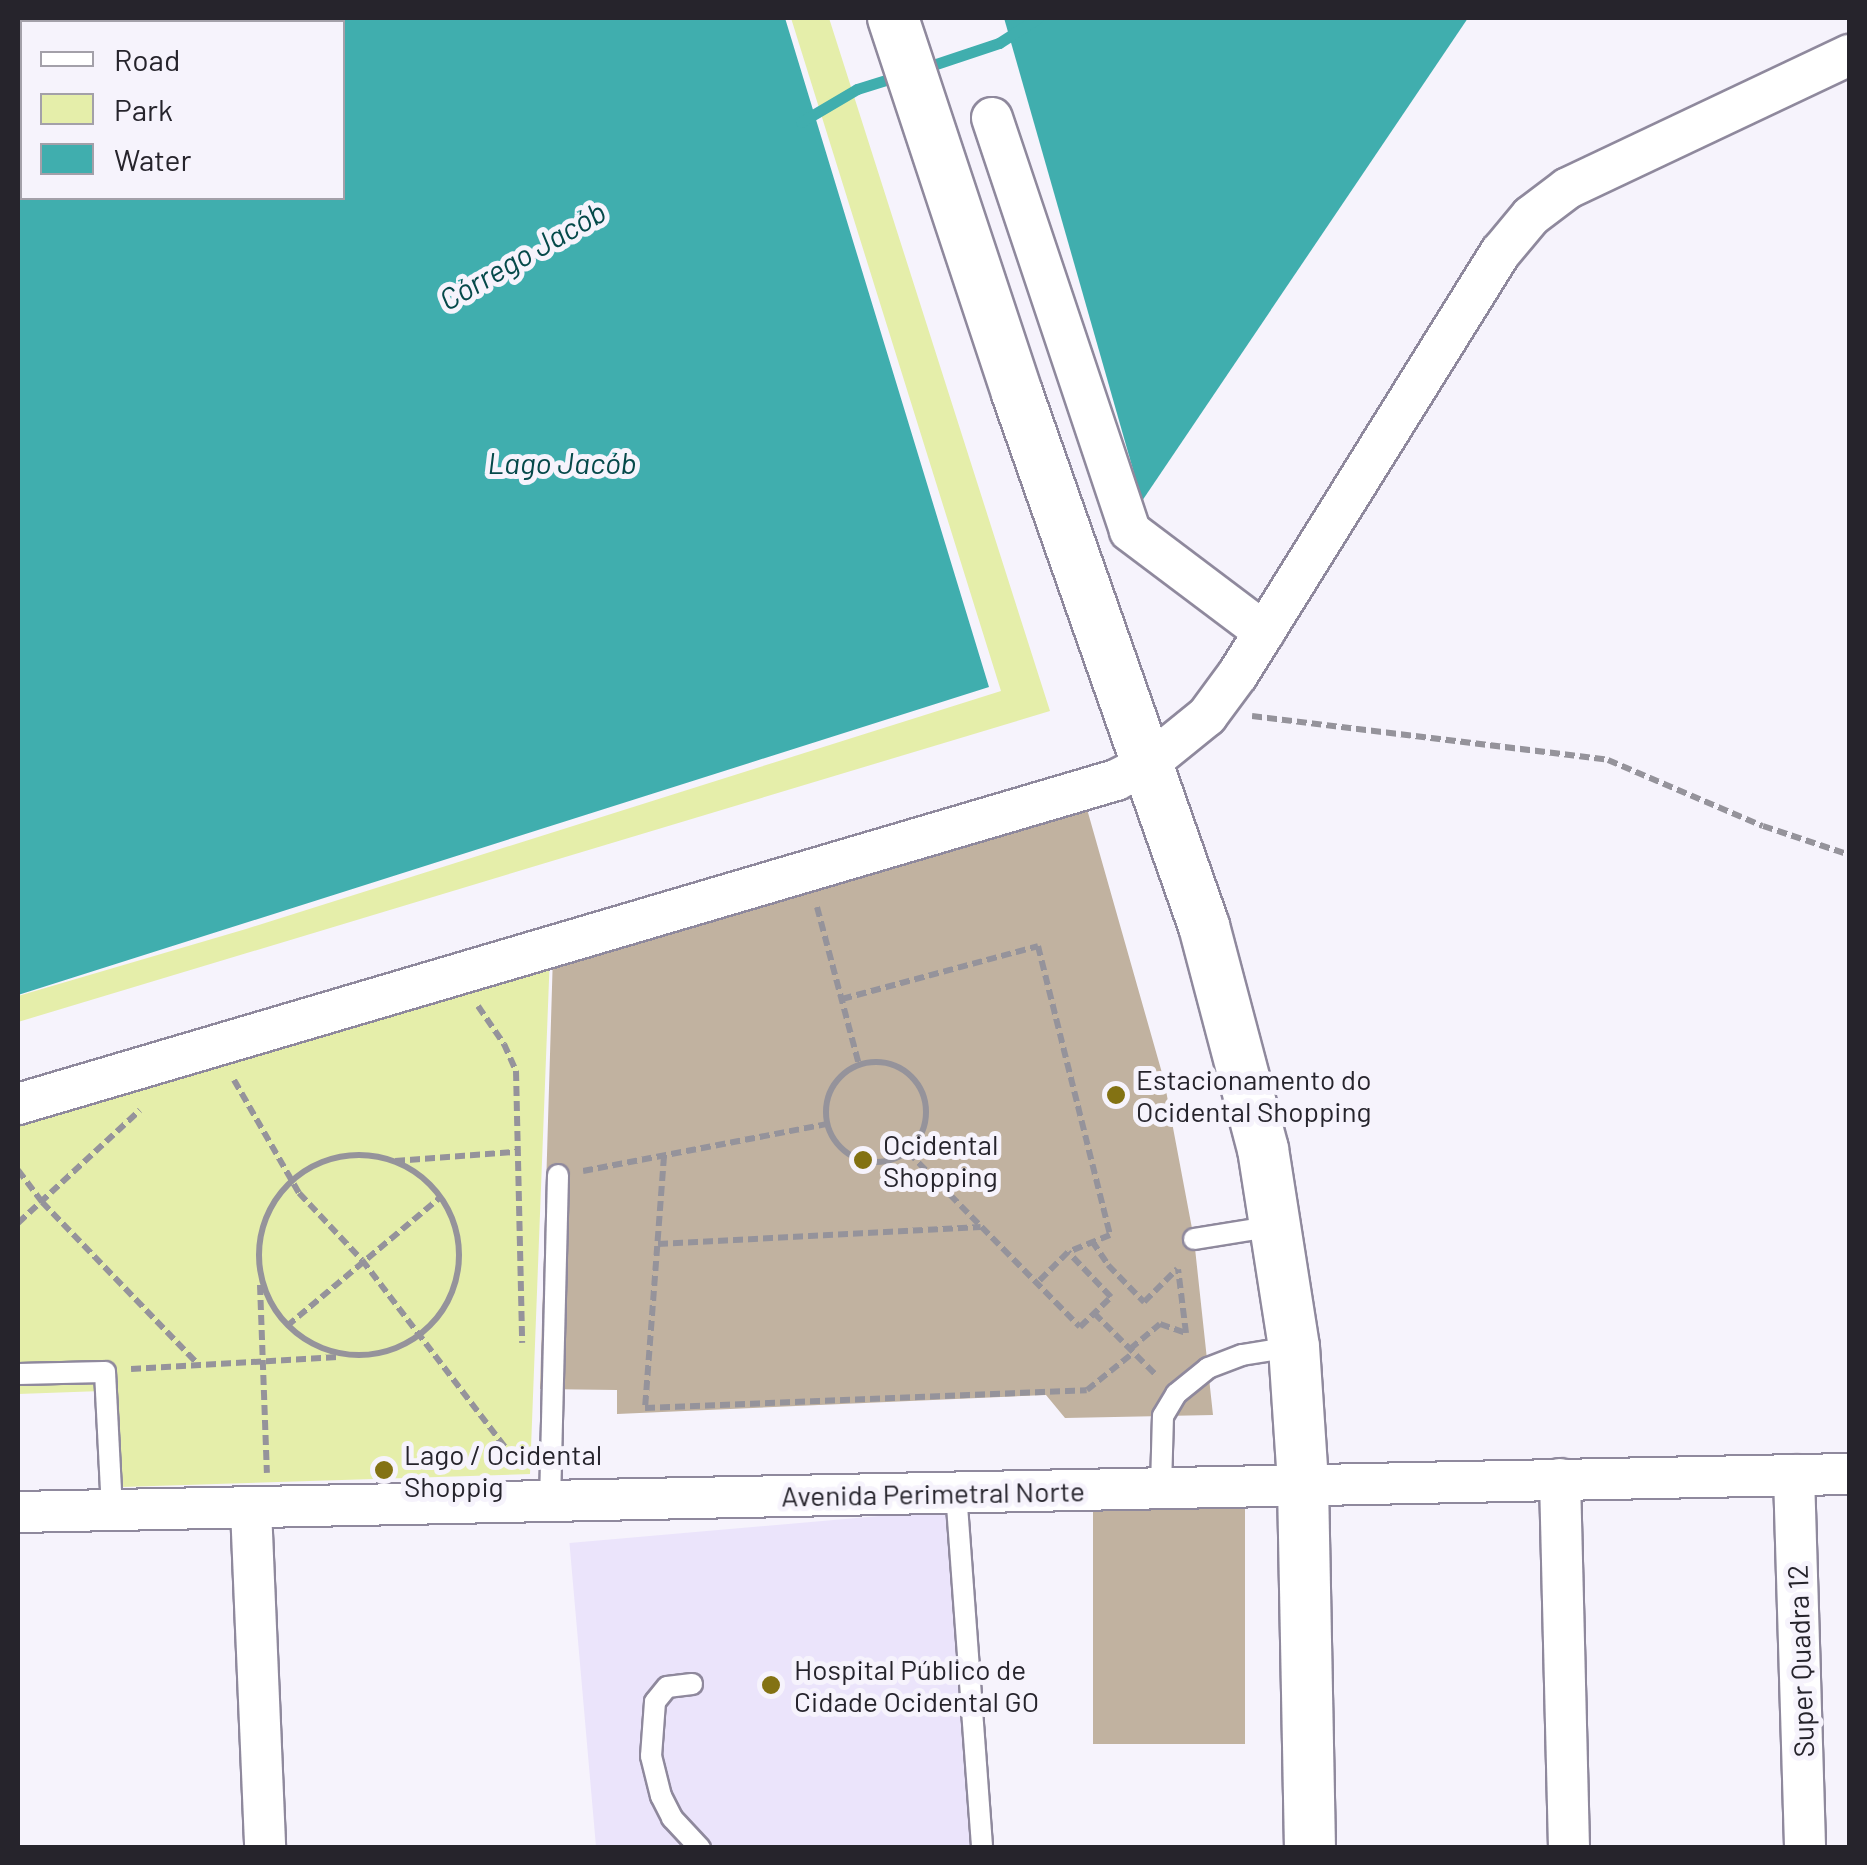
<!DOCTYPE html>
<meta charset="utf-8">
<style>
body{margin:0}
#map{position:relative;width:1867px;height:1865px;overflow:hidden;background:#f6f3fc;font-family:Barlow,sans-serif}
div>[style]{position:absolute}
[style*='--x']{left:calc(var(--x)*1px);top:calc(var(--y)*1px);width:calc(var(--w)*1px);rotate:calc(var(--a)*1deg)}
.built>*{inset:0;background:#ebe4fb;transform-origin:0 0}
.green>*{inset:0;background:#e5eeaa}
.water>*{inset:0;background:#40aeae}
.stream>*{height:11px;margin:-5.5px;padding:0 5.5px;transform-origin:5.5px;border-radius:5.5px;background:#40aeae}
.building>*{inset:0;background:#c1b2a0;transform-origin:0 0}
.path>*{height:6px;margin-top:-3px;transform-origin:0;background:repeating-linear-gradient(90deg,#95939b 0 10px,transparent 0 15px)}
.path>.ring{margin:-3px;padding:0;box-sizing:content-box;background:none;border:6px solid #95939b;border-radius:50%}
.roads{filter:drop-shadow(2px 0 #8f899d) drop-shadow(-2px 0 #8f899d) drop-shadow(0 2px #8f899d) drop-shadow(0 -2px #8f899d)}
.service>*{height:20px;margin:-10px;padding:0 10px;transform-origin:10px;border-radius:10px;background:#fff}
.minor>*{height:40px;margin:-20px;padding:0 20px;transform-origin:20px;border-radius:20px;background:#fff}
.tertiary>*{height:50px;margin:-25px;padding:0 25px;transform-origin:25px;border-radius:25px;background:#fff}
.dots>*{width:28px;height:28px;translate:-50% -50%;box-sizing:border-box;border:5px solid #f6f3fc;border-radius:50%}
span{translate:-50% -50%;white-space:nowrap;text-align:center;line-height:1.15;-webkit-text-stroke:10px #f6f3fc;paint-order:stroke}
.poi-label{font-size:28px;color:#26242c}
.left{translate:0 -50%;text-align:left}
.street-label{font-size:28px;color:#26242c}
.water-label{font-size:30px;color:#05494a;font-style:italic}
.frame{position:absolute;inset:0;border:20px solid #26242c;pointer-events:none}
.legend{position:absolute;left:20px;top:20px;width:325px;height:180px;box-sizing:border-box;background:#f6f3fc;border:2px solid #a3a0a9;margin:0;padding:12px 18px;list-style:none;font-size:30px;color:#26242c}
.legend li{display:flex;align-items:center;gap:20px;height:50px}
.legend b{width:50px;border:2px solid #a3a0a9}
</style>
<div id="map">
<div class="built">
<div style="left:948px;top:1510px;width:338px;height:380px;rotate:85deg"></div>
</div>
<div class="green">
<div style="clip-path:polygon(791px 18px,829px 18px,1050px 711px,18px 1022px,18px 996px,246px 929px,1001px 691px)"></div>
<div style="clip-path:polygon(550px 954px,530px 1474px,122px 1487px,102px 1391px,18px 1394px,18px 1115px)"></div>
</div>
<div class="water">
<div style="clip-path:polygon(evenodd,18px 18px,785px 18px,989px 687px,18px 995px,18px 18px,22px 22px,342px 22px,342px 198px,22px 198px,22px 22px)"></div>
<div style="clip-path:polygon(1004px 18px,1468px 18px,1142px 501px)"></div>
</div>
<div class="stream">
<div style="--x:924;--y:68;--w:79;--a:-18.4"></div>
<div style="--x:999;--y:43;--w:46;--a:-32.7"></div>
<div style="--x:801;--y:122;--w:65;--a:-30.5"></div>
<div style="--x:857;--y:89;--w:47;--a:-17.3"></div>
</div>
<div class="building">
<div style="clip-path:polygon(1085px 802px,1164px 1080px,1194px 1239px,1213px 1415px,1065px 1418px,1046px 1395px,617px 1414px,617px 1390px,540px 1389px,553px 954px)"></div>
<div style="left:1245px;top:1506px;width:238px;height:152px;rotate:90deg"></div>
</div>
<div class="path">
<div style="--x:1252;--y:716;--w:359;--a:7"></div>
<div style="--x:1608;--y:760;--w:168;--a:23.1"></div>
<div style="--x:1763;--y:826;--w:92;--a:18.4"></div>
<div style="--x:817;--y:907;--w:163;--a:75.1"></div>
<div style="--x:842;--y:999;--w:203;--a:-15.1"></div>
<div style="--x:1038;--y:946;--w:298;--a:76"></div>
<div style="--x:1110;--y:1235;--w:45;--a:158"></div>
<div style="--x:478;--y:1006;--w:46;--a:55.6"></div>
<div style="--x:504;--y:1044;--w:30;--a:66"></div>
<div style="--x:516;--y:1071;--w:272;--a:88.7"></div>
<div class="ring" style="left:826px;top:1062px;width:94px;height:94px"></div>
<div style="--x:234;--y:1080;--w:130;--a:60.1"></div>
<div style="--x:299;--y:1193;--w:92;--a:46.8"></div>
<div style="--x:362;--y:1260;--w:255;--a:52.6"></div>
<div style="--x:908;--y:1152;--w:245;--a:45.5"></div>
<div style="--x:1080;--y:1327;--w:43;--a:-44.1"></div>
<div style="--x:1111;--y:1297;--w:62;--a:-133.7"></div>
<div style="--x:1068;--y:1252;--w:44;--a:135"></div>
<div class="ring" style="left:259px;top:1155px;width:194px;height:194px"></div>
<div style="--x:664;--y:1156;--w:253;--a:94.3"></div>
<div style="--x:645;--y:1408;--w:442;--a:-2.3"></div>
<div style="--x:1087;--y:1390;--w:59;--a:-38.8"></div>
<div style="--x:395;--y:1161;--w:121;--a:-4.3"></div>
<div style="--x:18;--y:1170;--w:40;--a:53"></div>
<div style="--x:42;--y:1202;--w:225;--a:46.1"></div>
<div style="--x:583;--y:1171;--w:249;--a:-10.9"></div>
<div style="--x:18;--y:1223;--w:166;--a:-42.8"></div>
<div style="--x:1092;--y:1241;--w:29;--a:56"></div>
<div style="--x:1108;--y:1265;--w:52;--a:45.8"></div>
<div style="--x:1144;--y:1302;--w:47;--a:-45"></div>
<div style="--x:658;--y:1244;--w:323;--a:-3"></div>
<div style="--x:260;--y:1285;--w:188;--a:87.9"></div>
<div style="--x:1094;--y:1313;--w:89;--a:45"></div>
<div style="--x:287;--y:1326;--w:201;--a:-40"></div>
<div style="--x:1130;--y:1349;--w:39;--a:-40"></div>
<div style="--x:1160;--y:1324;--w:28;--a:19"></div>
<div style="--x:1186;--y:1333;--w:64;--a:-97.1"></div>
<div style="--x:131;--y:1369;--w:207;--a:-3.3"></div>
</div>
<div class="roads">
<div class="service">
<div style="--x:1194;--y:1239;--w:82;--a:-9.1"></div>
<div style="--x:18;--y:1374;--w:87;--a:-1.3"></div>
<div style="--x:105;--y:1372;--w:137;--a:87.1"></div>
<div style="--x:1161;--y:1487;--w:71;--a:-88.4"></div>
<div style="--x:1163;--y:1416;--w:26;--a:-59"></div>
<div style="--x:1176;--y:1394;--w:41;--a:-39.1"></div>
<div style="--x:1208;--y:1368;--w:36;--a:-21"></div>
<div style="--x:1242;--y:1355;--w:51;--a:-9.1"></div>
<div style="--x:956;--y:1492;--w:357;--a:85.8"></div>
<div style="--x:550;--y:1503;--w:328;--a:-88.6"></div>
<div style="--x:692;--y:1684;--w:25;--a:173"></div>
<div style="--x:667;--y:1687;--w:19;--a:129"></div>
<div style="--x:655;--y:1702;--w:54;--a:94.2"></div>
<div style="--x:651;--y:1756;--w:41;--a:76"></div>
<div style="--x:661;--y:1796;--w:25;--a:63"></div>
<div style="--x:672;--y:1818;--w:41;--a:47"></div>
</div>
<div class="minor">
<div style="--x:992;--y:118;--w:435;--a:71.5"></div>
<div style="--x:1130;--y:531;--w:168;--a:37"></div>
<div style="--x:18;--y:1104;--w:1145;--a:-16.44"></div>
<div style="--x:1116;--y:780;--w:37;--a:-27"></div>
<div style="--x:1149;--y:763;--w:75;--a:-39"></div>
<div style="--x:1207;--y:716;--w:52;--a:-53.6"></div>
<div style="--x:1238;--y:674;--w:497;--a:-58.1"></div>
<div style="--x:1501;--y:252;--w:47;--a:-50.2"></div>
<div style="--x:1531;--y:216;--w:46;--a:-37.1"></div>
<div style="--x:1568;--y:188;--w:312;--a:-25.3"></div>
<div style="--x:1794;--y:1475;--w:373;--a:88.3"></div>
<div style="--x:1560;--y:1479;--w:369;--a:88.6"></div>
<div style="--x:251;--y:1509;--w:339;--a:87.6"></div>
<div style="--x:18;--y:1512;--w:1832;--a:-1.19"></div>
</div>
<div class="tertiary">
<div style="--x:893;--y:18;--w:395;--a:71.7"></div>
<div style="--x:1017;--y:393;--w:565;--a:70.67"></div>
<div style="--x:1204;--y:926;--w:231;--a:75.2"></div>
<div style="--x:1263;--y:1149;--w:200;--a:81.1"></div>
<div style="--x:1294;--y:1347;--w:137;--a:86.2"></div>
<div style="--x:1303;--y:1484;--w:364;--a:88.9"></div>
</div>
</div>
<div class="dots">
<div style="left:1116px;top:1095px;background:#837213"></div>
<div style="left:863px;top:1160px;background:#837213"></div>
<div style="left:384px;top:1470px;background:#837213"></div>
<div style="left:771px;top:1685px;background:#837213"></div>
</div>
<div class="poi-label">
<span class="left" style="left:1136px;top:1095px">Estacionamento do<br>Ocidental Shopping</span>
<span class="left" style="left:883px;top:1160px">Ocidental<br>Shopping</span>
<span class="left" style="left:404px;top:1470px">Lago / Ocidental<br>Shoppig</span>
<span class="left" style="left:794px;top:1685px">Hospital Público de<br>Cidade Ocidental GO</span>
</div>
<div class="street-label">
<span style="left:933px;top:1493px;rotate:-1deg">Avenida Perimetral Norte</span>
<span style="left:1800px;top:1661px;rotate:-92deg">Super Quadra 12</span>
</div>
<div class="water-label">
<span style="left:522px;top:255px;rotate:-30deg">Córrego Jacób</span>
<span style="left:562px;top:462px">Lago Jacób</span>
</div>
<div class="frame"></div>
<ul class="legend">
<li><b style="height:12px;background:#fff"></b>Road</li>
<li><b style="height:28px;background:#e5eeaa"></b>Park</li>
<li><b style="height:28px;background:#40aeae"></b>Water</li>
</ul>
</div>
